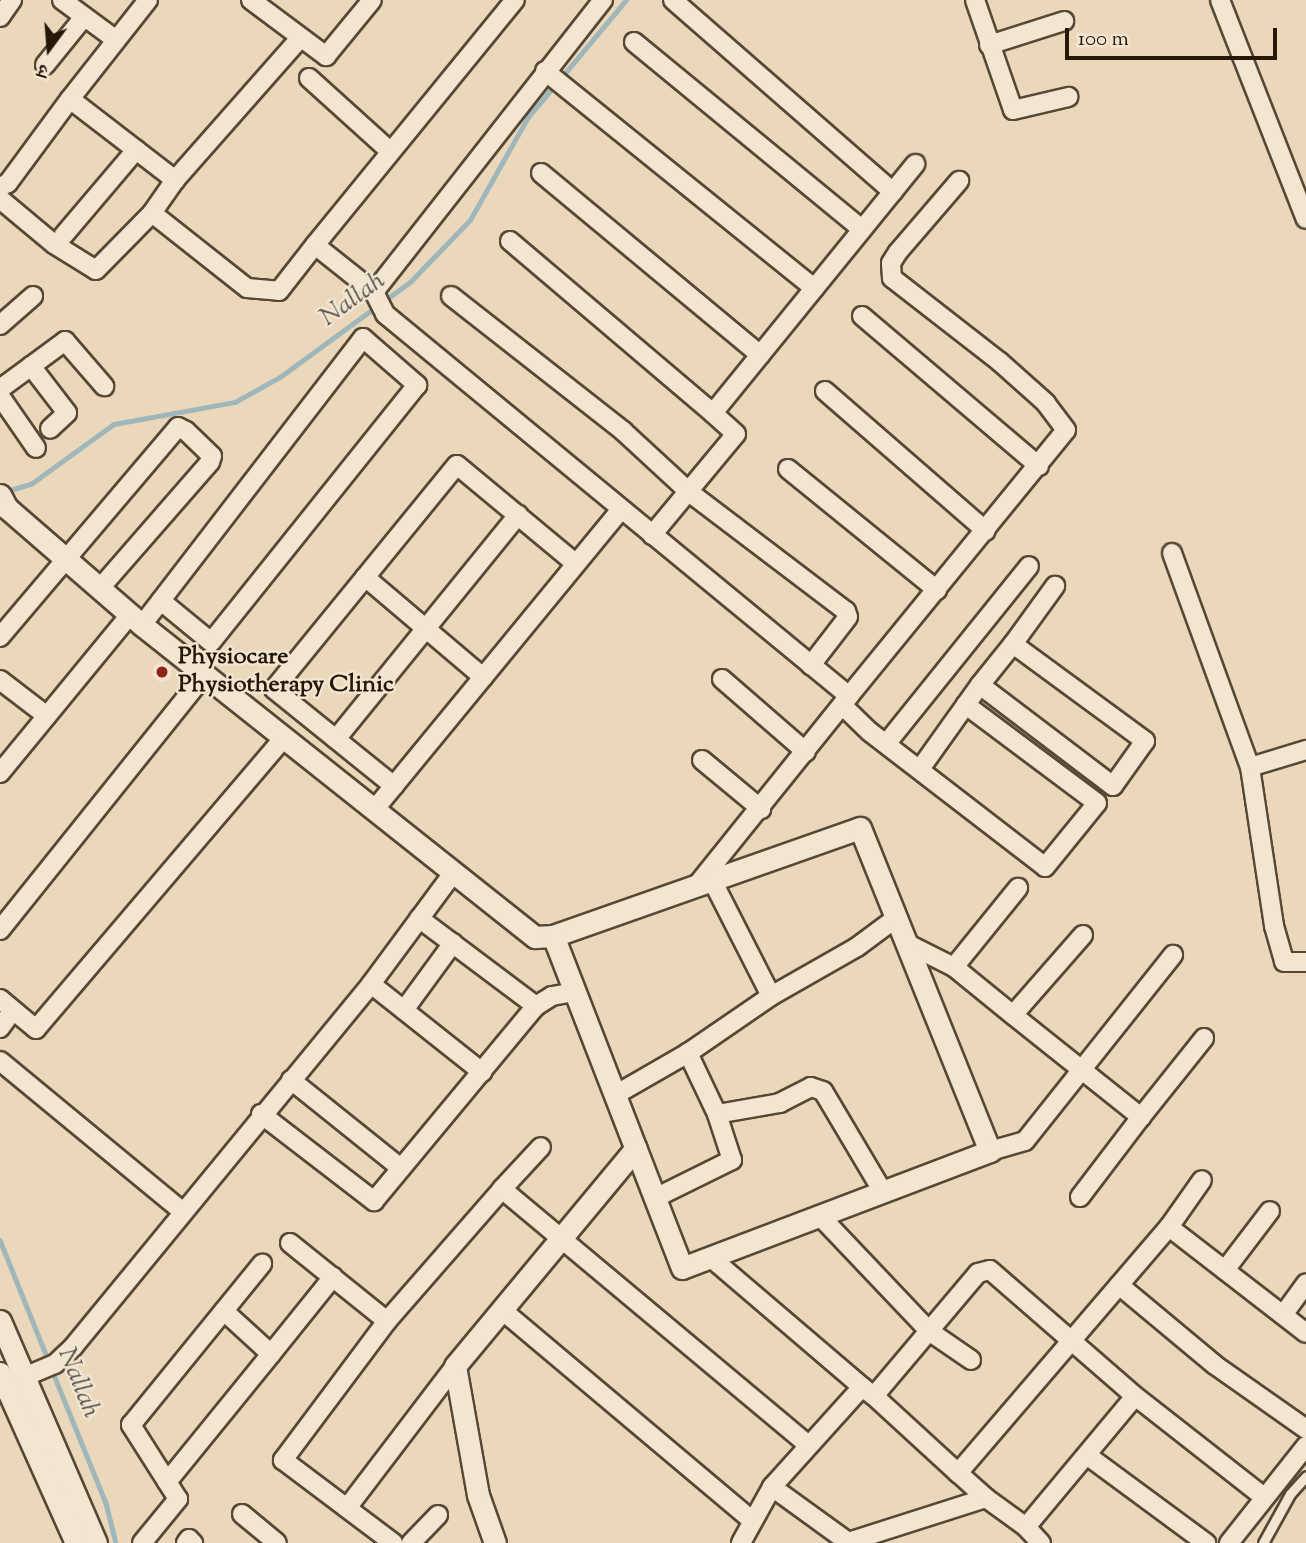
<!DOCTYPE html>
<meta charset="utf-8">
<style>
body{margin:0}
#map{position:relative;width:1306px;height:1543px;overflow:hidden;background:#ebd7b9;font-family:"Sorts Mill Goudy","Noto Serif Devanagari",serif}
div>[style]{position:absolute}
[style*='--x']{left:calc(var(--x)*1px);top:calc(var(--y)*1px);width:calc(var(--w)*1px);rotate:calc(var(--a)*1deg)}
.stream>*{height:4.5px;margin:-2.25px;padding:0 2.25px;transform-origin:2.25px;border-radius:2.25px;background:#9fb6bb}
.roads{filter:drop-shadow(2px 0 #564834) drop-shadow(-2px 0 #564834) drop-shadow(0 2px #564834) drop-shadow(0 -2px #564834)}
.service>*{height:9px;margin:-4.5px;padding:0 4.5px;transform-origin:4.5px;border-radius:4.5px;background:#f2e5d2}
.minor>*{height:18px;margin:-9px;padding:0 9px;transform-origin:9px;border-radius:9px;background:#f2e5d2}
.tertiary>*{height:21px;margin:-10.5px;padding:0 10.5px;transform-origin:10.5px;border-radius:10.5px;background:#f2e5d2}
.dots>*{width:19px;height:19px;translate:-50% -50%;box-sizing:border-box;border:4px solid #f2e5d2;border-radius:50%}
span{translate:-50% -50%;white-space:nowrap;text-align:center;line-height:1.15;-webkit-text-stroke:5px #f2e5d2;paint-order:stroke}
.poi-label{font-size:24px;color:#251808;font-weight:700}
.left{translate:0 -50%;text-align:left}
.water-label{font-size:26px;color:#504f47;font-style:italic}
.north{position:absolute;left:14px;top:14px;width:70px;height:70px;-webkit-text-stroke:5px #f2e5d2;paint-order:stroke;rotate:196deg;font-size:19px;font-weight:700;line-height:28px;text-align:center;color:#251808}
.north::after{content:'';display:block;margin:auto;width:24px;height:32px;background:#251808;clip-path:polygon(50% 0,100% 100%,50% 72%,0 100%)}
.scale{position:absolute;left:1065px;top:28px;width:212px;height:32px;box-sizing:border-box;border:4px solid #251808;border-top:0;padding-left:9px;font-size:21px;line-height:24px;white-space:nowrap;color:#251808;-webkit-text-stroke:5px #f2e5d2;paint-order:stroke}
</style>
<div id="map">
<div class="stream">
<div style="--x:561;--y:78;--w:102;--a:-50.2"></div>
<div style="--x:384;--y:301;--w:32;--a:-36"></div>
<div style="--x:410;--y:282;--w:86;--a:-45.9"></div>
<div style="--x:470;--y:220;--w:118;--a:-60.6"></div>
<div style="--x:528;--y:117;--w:42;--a:-49.8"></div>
<div style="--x:4;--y:492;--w:28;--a:-17"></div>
<div style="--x:31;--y:484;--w:102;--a:-35.9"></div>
<div style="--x:114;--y:424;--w:123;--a:-10.3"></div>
<div style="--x:235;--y:402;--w:51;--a:-29.1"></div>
<div style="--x:280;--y:377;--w:120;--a:-36.2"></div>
<div style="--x:0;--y:1240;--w:131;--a:68.1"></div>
<div style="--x:52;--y:1370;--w:144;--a:67.9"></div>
<div style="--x:106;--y:1503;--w:41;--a:76"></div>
</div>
<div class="roads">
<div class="service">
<div style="--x:1263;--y:1543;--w:56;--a:-61.1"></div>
<div style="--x:1290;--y:1494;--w:24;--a:-48"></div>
</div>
<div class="minor">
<div style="--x:62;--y:0;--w:67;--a:36.5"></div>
<div style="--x:251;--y:0;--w:94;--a:36.7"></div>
<div style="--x:326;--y:56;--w:72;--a:-50.6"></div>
<div style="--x:673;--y:0;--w:292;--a:41.1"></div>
<div style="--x:975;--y:0;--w:116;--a:70.9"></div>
<div style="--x:1013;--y:110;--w:57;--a:-13.3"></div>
<div style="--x:1220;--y:0;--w:235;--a:68.6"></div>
<div style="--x:0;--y:17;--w:21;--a:-55"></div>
<div style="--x:634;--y:42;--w:295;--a:39.4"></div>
<div style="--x:989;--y:45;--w:79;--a:-17.7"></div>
<div style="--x:45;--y:65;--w:62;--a:-50.9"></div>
<div style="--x:545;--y:71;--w:346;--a:38.9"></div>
<div style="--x:309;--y:78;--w:110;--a:42.1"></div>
<div style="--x:70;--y:99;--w:126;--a:-51.8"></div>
<div style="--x:541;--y:173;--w:285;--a:39.7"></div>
<div style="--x:175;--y:180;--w:189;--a:-48.6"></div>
<div style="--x:0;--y:187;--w:9;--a:-27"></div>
<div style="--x:8;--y:183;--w:104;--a:-53.6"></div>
<div style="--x:70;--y:99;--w:133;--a:37.6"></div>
<div style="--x:175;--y:180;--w:40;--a:124.9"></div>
<div style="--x:152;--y:213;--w:121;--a:38.3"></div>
<div style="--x:247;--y:288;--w:32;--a:5"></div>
<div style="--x:279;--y:291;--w:58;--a:-52"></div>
<div style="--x:315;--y:245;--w:75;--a:38.5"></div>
<div style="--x:374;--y:292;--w:25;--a:63"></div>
<div style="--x:385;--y:314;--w:601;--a:39.46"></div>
<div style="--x:849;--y:696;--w:244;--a:128.8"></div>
<div style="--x:0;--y:199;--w:70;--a:39.8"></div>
<div style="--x:54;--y:244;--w:49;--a:31.8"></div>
<div style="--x:96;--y:270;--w:80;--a:-45.5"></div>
<div style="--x:63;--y:236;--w:113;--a:-49.7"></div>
<div style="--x:510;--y:241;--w:266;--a:40.3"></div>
<div style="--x:315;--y:245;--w:316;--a:-50.8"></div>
<div style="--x:374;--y:292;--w:371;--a:-51.9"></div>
<div style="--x:451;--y:296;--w:219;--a:38.1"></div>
<div style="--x:623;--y:431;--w:90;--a:42.7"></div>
<div style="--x:689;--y:492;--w:197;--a:37.2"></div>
<div style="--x:846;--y:611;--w:6;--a:72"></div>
<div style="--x:848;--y:617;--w:61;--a:127.6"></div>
<div style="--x:862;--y:316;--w:232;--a:40.3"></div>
<div style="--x:0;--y:325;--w:44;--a:-41.3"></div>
<div style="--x:31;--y:366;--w:59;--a:52.5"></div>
<div style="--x:67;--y:413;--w:23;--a:137"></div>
<div style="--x:0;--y:389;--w:81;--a:-36.4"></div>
<div style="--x:65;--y:341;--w:60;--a:49.1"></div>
<div style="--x:825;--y:391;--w:213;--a:41"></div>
<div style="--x:0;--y:396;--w:63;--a:55.3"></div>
<div style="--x:788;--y:469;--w:192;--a:39.1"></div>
<div style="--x:652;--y:535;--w:131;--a:-50.3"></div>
<div style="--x:736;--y:434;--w:31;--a:-138"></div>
<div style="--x:713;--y:413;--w:321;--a:-50.9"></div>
<div style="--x:1172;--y:553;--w:228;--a:70"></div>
<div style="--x:1250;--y:767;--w:161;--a:81.4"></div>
<div style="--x:1274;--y:926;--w:37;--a:74"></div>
<div style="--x:1284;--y:962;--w:22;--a:0"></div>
<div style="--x:365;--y:577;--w:155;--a:40.3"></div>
<div style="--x:142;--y:625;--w:362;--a:-52.4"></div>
<div style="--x:363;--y:338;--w:72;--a:41"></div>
<div style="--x:417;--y:385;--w:329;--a:128.7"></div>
<div style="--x:211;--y:642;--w:65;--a:-140.6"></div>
<div style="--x:0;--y:637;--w:275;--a:-49.7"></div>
<div style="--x:178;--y:427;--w:9;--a:27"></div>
<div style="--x:186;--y:431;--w:36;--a:44"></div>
<div style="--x:212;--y:456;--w:6;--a:108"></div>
<div style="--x:210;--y:462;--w:167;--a:131.1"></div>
<div style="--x:1013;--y:644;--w:72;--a:-54.1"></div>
<div style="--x:722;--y:679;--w:111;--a:41"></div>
<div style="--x:0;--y:680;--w:59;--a:37.5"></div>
<div style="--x:849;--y:696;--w:343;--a:-50.8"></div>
<div style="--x:1066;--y:430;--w:34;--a:-127"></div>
<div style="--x:1046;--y:403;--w:62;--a:-138.3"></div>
<div style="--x:1000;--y:362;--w:137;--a:-142.1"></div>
<div style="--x:892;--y:278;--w:15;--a:-94"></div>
<div style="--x:891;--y:263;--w:13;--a:-58"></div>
<div style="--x:898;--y:252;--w:94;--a:-49.3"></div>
<div style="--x:843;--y:706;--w:37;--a:44"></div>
<div style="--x:870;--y:732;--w:221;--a:37.6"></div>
<div style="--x:1045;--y:867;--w:82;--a:-50.9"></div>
<div style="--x:1097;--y:803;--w:164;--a:-143.2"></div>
<div style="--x:336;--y:739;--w:289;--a:-50.9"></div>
<div style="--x:886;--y:744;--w:228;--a:-51.2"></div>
<div style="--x:702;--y:760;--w:77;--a:39.7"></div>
<div style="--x:1250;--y:767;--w:59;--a:-16.9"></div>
<div style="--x:920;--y:769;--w:103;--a:-54.5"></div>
<div style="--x:980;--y:685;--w:53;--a:-51.2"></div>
<div style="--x:1013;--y:644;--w:164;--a:36.3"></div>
<div style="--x:1145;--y:741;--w:55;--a:125.4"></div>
<div style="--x:1113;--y:786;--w:167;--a:-142.8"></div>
<div style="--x:0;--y:773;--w:205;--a:-50.6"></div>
<div style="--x:394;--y:786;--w:154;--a:-141.1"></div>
<div style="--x:274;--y:689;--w:289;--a:-50.8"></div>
<div style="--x:457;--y:465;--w:153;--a:39.7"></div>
<div style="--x:374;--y:810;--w:387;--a:-50.6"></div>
<div style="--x:712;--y:880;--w:130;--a:63"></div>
<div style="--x:0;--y:930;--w:327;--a:-51.3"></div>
<div style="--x:1083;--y:935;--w:106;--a:131.2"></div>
<div style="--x:1013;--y:1015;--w:164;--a:38.6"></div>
<div style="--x:1141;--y:1117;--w:101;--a:-51.4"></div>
<div style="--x:906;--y:943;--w:54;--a:26.6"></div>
<div style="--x:954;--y:967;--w:76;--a:39.1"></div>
<div style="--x:954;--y:967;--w:102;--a:-51"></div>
<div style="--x:371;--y:984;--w:142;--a:38.4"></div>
<div style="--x:0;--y:999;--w:47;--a:39.8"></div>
<div style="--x:36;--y:1029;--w:381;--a:-49.6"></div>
<div style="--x:536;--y:1006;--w:19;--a:-32"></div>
<div style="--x:552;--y:996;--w:23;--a:-10"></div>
<div style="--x:404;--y:1010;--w:83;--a:-53.8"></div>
<div style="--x:0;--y:1028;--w:22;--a:-54"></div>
<div style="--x:0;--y:1061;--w:236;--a:39.5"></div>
<div style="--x:291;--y:1080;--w:141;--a:38.7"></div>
<div style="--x:615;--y:1095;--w:84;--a:-29.9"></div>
<div style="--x:261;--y:1114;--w:143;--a:37.6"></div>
<div style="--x:374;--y:1201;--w:254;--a:-50.3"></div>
<div style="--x:536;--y:1006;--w:146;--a:-143.1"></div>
<div style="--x:990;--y:1151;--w:36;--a:-16"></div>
<div style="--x:1025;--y:1141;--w:238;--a:-51.5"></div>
<div style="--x:502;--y:1189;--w:57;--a:-47.1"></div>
<div style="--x:883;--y:1192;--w:117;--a:-120.7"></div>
<div style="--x:823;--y:1091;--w:13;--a:-162"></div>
<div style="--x:811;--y:1087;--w:35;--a:153"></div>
<div style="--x:780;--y:1103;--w:64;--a:170.1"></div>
<div style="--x:717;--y:1114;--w:68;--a:-115.4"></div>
<div style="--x:688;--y:1053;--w:101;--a:-34.5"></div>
<div style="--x:771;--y:996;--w:99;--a:-29.7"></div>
<div style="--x:857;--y:947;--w:49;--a:-36.6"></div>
<div style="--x:1080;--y:1197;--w:101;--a:-52.7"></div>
<div style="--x:655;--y:1198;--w:86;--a:-26.3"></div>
<div style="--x:732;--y:1160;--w:48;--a:-108.1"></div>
<div style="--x:820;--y:1216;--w:158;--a:46.5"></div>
<div style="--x:929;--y:1331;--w:51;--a:34.6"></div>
<div style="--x:1169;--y:1227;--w:57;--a:-54.9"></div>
<div style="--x:290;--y:1243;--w:124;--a:38.8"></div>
<div style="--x:387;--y:1321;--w:174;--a:126.8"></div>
<div style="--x:283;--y:1460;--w:138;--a:37"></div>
<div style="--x:710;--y:1257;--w:200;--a:40.5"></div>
<div style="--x:862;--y:1387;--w:135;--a:132"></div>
<div style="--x:772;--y:1487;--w:64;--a:119"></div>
<div style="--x:1225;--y:1270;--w:74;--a:-52.7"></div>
<div style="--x:1119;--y:1285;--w:125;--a:39.8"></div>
<div style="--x:1215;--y:1365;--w:111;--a:35.1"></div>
<div style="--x:502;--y:1310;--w:326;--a:40.1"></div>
<div style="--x:1283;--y:1315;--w:39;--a:-54"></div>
<div style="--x:387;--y:1321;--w:175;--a:-48.9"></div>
<div style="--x:502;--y:1189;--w:399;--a:39.9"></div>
<div style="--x:271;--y:1354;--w:99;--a:-51.2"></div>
<div style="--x:24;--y:1377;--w:34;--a:-23"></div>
<div style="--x:55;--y:1364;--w:25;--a:-43"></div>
<div style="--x:73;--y:1347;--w:470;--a:-50.6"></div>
<div style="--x:371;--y:984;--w:138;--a:-53.5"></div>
<div style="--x:862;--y:1387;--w:15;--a:37"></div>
<div style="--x:874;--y:1396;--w:161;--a:-49.8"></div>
<div style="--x:978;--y:1273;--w:12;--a:-14"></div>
<div style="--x:990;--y:1270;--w:192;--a:41"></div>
<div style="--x:1135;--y:1396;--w:164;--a:38.1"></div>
<div style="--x:874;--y:1396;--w:114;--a:42.5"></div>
<div style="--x:1088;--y:1456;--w:147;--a:36.4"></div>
<div style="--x:167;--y:1482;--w:165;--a:-50.9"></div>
<div style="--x:271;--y:1354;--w:64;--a:-137.5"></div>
<div style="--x:772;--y:1487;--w:94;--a:35.9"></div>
<div style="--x:986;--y:1498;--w:49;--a:35.9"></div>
<div style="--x:1026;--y:1527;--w:22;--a:47"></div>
<div style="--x:347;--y:1508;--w:178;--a:-52.7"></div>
<div style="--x:242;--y:1514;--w:45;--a:39.6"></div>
<div style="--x:1026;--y:1527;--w:170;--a:-50.2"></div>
<div style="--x:142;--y:1543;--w:57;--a:-50.7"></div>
<div style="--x:178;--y:1499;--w:88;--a:-122.4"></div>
<div style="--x:131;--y:1425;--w:208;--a:-50.9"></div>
<div style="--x:186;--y:1543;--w:5;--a:-53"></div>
<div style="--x:189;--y:1539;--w:6;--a:45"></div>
<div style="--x:411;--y:1543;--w:39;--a:-46"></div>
<div style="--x:845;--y:1543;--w:148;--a:-17.7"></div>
<div style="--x:986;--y:1498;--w:38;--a:-138"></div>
<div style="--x:958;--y:1473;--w:324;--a:-49.4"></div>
<div style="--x:1169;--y:1227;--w:173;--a:37.7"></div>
<div style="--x:1229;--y:1543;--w:124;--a:-51.6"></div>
</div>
<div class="tertiary">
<div style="--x:0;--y:495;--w:15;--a:62"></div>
<div style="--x:7;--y:508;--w:179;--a:40.9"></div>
<div style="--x:142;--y:625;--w:502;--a:38.45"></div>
<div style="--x:535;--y:937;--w:18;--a:-3"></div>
<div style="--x:553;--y:936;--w:325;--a:-19.4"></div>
<div style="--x:860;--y:828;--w:348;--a:68.1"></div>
<div style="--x:990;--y:1151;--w:329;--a:159.2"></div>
<div style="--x:682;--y:1268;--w:356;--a:-111.2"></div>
<div style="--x:0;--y:1321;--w:242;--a:66.6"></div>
<div style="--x:0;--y:1373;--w:186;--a:65.9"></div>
<div style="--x:495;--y:1543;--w:51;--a:-109.5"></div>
<div style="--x:478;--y:1495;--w:131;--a:-100.1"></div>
<div style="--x:455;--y:1366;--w:283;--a:-50.3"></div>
</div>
</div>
<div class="dots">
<div style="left:162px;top:672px;background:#8f2418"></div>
</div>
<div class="poi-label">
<span class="left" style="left:178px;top:672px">Physiocare<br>Physiotherapy Clinic</span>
</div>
<div class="water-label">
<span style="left:353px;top:300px;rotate:-36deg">Nallah</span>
<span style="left:78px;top:1383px;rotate:68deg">Nallah</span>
</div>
<div class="north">उ</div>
<div class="scale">100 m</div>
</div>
